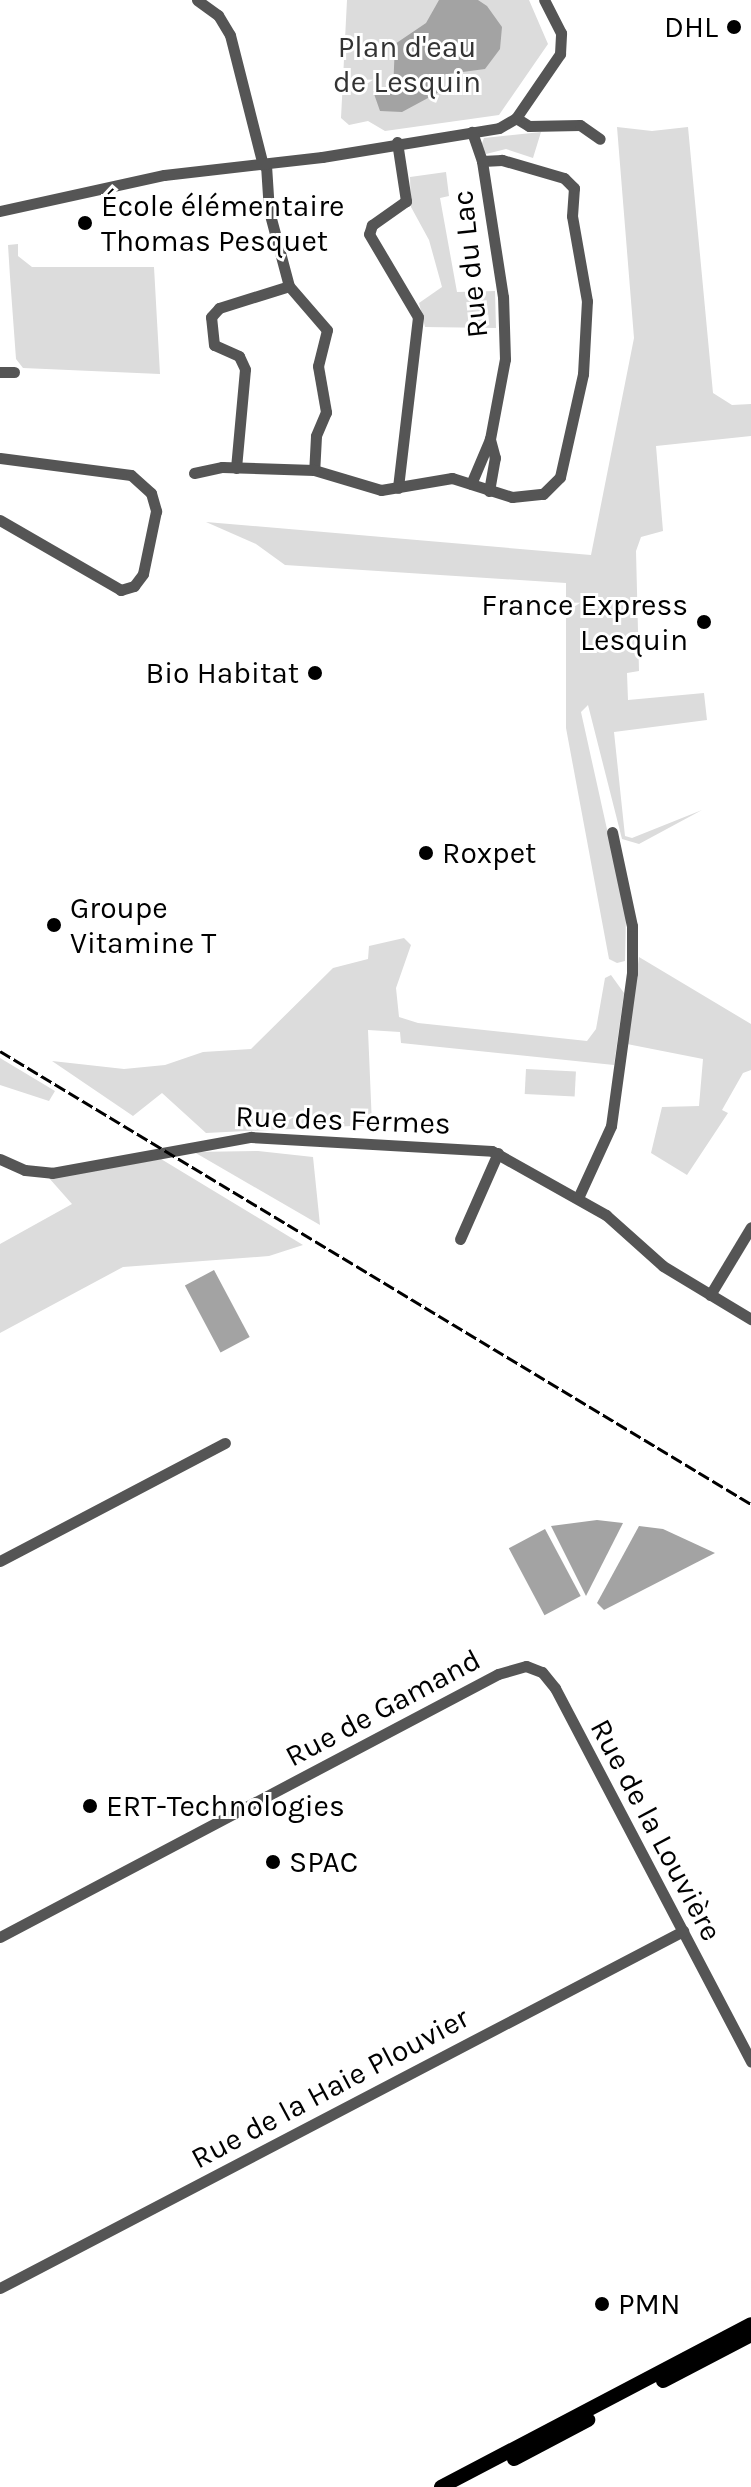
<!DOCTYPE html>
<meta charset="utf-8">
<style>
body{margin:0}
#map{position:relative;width:751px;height:2487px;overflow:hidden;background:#fff;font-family:Karla,sans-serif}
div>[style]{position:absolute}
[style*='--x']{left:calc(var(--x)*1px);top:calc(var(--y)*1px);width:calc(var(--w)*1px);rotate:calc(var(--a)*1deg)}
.green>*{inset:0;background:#dcdcdc;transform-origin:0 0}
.water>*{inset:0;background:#a3a3a3;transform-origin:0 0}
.minor>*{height:11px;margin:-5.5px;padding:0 5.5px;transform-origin:5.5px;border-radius:5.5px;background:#555}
.major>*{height:14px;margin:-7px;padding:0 7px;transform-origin:7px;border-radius:7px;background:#000}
.rail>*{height:3px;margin-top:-1.5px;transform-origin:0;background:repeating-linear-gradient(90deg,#000 0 12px,transparent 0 16px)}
.dots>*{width:22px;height:22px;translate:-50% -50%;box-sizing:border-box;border:4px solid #fff;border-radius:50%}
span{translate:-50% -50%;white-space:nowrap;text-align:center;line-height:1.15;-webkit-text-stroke:6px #fff;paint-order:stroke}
.poi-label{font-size:30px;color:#000}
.right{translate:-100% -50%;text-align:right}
.left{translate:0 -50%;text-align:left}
.park-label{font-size:30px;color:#333}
.street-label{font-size:30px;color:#000}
</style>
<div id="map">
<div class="green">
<div style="clip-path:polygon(347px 0,529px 0,548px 44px,499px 115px,385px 131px,368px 121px,349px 125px,341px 118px)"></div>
<div style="clip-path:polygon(617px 127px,652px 131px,688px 127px,713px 393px,732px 405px,751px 404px,751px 436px,656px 446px,663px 531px,641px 537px,636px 551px,639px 671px,627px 673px,628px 700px,704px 693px,707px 720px,614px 732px,625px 836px,632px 838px,702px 810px,639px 844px,622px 839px,588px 705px,581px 712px,626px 915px,625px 961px,617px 963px,609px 959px,566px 728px,566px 583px,285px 565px,256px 544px,206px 522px,591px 555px,634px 338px)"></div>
<div style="clip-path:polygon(541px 132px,533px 158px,506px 149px,486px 154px,481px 146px,484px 138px)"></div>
<div style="clip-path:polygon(446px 172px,449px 196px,440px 198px,457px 292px,495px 291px,496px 328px,425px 327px,419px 303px,442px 287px,429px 240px,411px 207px,410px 177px)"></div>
<div style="clip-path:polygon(18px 244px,18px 256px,32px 267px,154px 267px,160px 374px,23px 368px,16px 359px,10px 277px,8px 245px)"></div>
<div style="clip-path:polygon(404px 938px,411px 945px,396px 988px,399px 1017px,418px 1023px,587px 1041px,596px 1029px,605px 978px,611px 975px,624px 993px,614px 1065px,401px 1043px,400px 1032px,368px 1030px,372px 1125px,206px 1133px,162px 1093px,133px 1116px,52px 1061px,124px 1069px,165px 1065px,203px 1052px,251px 1049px,333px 968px,368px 959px,369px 946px)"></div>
<div style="clip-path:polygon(639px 957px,751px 1024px,751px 1070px,743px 1073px,722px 1110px,728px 1113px,687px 1175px,651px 1153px,662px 1107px,699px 1106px,703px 1059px,627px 1044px)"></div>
<div style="clip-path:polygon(0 1058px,55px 1091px,49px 1101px,0 1085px)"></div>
<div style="left:526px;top:1069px;width:50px;height:25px;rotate:3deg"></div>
<div style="clip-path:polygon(258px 1151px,313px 1157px,320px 1225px,194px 1152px)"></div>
<div style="clip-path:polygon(161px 1159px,303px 1245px,269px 1256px,123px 1267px,0 1333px,0 1244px,72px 1204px,49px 1178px)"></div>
</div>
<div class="water">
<div style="clip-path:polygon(439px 0,478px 0,487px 6px,502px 27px,500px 49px,485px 69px,440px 75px,441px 91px,402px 112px,380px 111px,373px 91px,393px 91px,395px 44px,426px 23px)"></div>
<div style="left:214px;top:1270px;width:76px;height:33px;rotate:62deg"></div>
<div style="clip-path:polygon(597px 1520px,623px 1523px,586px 1596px,551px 1526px)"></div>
<div style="clip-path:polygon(639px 1526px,663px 1529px,715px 1553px,604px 1610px,597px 1603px)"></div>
<div style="left:545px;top:1529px;width:76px;height:41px;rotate:62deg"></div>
</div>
<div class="minor">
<div style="--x:197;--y:0;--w:26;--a:36"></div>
<div style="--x:218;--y:15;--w:23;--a:59"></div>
<div style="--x:230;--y:35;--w:134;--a:75.8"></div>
<div style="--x:516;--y:118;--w:15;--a:32"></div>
<div style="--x:529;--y:126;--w:51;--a:-1.1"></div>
<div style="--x:580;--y:125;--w:24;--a:35"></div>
<div style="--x:397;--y:142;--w:60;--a:81.3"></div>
<div style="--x:406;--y:201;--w:42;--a:144.8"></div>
<div style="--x:372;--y:225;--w:9;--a:108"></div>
<div style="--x:369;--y:234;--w:96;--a:59.4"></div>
<div style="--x:418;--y:317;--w:172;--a:96.7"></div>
<div style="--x:266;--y:165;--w:46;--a:86.3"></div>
<div style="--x:269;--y:211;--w:78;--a:75.1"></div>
<div style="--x:289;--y:286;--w:58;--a:49.2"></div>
<div style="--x:327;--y:330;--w:37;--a:104"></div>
<div style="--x:318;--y:366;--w:47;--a:80.1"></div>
<div style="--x:326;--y:412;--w:26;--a:113"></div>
<div style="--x:316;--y:436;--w:34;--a:93"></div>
<div style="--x:0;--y:211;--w:168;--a:-12.4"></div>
<div style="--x:164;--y:175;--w:159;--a:-6.5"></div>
<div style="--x:322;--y:157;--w:179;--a:-9.3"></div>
<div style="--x:499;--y:128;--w:20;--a:-30"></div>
<div style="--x:516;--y:118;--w:78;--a:-55.5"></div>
<div style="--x:560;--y:54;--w:21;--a:-87"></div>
<div style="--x:561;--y:33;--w:37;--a:-117"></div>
<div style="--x:0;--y:372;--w:14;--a:0"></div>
<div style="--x:0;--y:458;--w:132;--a:7.4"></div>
<div style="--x:131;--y:475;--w:27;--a:42"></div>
<div style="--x:151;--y:493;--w:19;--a:74"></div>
<div style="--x:156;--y:511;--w:64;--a:101.7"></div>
<div style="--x:143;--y:574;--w:15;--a:127"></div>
<div style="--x:134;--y:586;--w:14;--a:163"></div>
<div style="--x:121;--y:590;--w:140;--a:-150"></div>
<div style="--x:236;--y:468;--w:99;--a:-84.8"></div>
<div style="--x:245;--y:369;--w:14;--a:-115"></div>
<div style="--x:239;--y:356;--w:27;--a:-156"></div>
<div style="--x:214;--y:345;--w:28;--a:-96"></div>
<div style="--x:211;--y:317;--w:12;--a:-48"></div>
<div style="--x:219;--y:308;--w:73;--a:-17.4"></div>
<div style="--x:314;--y:470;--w:70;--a:16.6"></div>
<div style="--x:381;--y:490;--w:72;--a:-9.6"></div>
<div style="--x:452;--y:478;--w:63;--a:17.6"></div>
<div style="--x:512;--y:497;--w:31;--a:-6"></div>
<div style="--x:543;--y:494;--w:24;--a:-45"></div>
<div style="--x:560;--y:477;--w:106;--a:-77.4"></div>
<div style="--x:583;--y:374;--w:73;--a:-86.9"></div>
<div style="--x:587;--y:301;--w:86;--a:-100"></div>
<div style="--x:572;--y:216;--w:28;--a:-86"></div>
<div style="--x:574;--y:188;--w:14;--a:-135"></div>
<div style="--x:564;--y:178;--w:65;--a:-163.8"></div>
<div style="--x:502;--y:160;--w:20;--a:177"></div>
<div style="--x:194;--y:473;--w:29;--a:-12"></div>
<div style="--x:222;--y:467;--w:92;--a:1.9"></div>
<div style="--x:471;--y:484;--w:49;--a:-67.1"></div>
<div style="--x:490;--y:439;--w:81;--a:-79.4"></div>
<div style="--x:505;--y:359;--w:62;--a:-91.8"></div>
<div style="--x:503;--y:297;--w:138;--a:-98.8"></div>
<div style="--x:482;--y:161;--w:31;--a:-109"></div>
<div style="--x:489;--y:491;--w:34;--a:-80"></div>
<div style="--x:495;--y:458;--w:20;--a:-105"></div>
<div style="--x:0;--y:1159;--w:27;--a:24"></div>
<div style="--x:25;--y:1170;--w:27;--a:6"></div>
<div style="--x:52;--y:1173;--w:202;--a:-10.3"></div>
<div style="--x:251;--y:1137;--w:241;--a:3.3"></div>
<div style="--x:492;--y:1151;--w:131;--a:29.3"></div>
<div style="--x:606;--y:1215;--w:76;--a:41.8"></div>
<div style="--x:663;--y:1266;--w:103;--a:31.1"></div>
<div style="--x:578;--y:1198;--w:79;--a:-65.4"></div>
<div style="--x:611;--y:1126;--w:154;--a:-82.2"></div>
<div style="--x:632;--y:973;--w:47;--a:-90"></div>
<div style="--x:632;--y:926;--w:96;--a:-102"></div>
<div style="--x:460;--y:1239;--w:94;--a:-66.2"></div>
<div style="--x:710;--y:1295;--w:79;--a:-58.9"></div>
<div style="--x:0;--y:1561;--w:254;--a:-27.7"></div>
<div style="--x:0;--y:1937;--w:563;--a:-27.84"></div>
<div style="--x:498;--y:1674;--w:29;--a:-16"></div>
<div style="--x:526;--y:1666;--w:17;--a:21"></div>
<div style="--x:542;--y:1672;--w:21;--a:51"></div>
<div style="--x:555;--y:1688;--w:422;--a:62.3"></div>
<div style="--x:0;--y:2288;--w:771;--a:-27.6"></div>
</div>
<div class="major">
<div style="--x:663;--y:2381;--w:99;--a:-27.6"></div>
<div style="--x:514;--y:2459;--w:84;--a:-27.8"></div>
<div style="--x:441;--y:2487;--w:350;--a:-27.7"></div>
</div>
<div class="rail">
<div style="--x:0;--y:1051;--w:877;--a:31.1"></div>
</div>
<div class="dots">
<div style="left:734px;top:27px;background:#000"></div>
<div style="left:85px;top:223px;background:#000"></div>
<div style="left:704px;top:622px;background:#000"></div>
<div style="left:315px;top:673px;background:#000"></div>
<div style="left:426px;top:853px;background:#000"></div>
<div style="left:54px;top:925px;background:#000"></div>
<div style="left:90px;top:1806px;background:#000"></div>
<div style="left:273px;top:1862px;background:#000"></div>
<div style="left:602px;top:2304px;background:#000"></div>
</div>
<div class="poi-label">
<span class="right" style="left:718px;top:27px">DHL</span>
<span class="left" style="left:101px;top:223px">École élémentaire<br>Thomas Pesquet</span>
<span class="right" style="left:688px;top:622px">France Express<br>Lesquin</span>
<span class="right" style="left:299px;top:673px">Bio Habitat</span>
<span class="left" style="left:442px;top:853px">Roxpet</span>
<span class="left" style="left:70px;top:925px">Groupe<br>Vitamine T</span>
<span class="left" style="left:106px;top:1806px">ERT-Technologies</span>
<span class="left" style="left:289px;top:1862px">SPAC</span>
<span class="left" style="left:618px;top:2304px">PMN</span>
</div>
<div class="park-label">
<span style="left:407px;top:64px">Plan d'eau<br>de Lesquin</span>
</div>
<div class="street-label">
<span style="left:470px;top:264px;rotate:-96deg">Rue du Lac</span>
<span style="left:343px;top:1120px;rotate:2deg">Rue des Fermes</span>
<span style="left:383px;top:1708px;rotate:-28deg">Rue de Gamand</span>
<span style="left:656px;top:1830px;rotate:62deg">Rue de la Louvière</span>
<span style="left:330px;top:2088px;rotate:-28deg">Rue de la Haie Plouvier</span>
</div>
</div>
